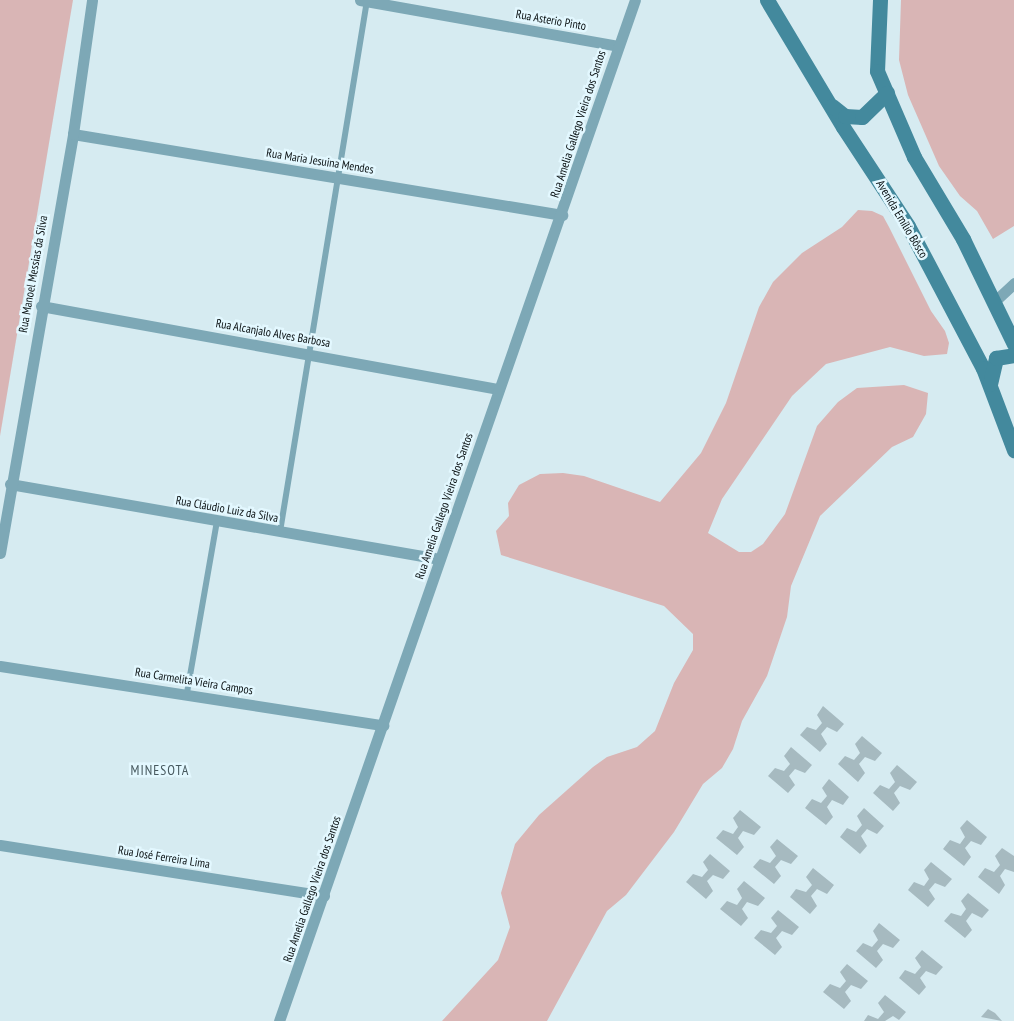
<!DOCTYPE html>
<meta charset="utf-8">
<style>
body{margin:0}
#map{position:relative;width:1014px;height:1021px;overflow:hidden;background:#d6ebf1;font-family:"PT Sans Narrow",sans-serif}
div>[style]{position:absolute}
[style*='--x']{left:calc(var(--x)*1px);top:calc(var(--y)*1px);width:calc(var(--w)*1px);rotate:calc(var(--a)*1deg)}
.green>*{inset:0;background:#d9b5b5}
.building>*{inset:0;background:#a6bac0}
.service>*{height:5.5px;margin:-2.75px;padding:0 2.75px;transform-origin:2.75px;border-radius:2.75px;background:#7da8b6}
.minor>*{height:11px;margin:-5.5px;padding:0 5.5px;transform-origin:5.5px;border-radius:5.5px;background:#7da8b6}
.secondary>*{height:15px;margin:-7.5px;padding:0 7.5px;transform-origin:7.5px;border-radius:7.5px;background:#43899d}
span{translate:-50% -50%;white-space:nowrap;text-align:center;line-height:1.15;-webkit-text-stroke:5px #e3f8ff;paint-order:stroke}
.street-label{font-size:12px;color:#091012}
.neighbourhood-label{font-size:14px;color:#47595f;letter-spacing:1px}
</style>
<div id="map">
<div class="green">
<div style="clip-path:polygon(0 0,73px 0,0 436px)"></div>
<div style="clip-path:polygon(901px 0,1014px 0,1014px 226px,993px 239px,977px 211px,960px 196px,939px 166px,908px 95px,899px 60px)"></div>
<div style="clip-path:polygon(858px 210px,872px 211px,883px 216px,889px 227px,931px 311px,945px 331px,949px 343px,947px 354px,924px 356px,890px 347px,826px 364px,792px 396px,722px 499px,708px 533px,739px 552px,751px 552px,763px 544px,785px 514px,817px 426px,838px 402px,857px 388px,904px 385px,928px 393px,926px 414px,913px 437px,892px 447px,820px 516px,791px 586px,787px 617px,767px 676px,742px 721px,733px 749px,722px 768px,703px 784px,674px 832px,626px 895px,607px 911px,547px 1021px,442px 1021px,498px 960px,510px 927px,501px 893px,515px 844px,539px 815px,593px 767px,607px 757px,637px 747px,655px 731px,674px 683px,693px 650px,693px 634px,664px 606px,501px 555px,496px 531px,509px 516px,508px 503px,519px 485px,540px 474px,563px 473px,584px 476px,660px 502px,701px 453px,726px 403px,759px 307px,773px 282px,802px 253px,842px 227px)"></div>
</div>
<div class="building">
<div style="clip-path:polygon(823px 706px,844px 724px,837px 732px,827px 727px,821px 734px,827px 744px,820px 752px,800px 735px,807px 727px,816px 730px,822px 723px,817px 715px)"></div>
<div style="clip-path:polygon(862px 736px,882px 753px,875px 761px,865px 757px,859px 764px,865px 773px,858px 782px,838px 764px,845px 756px,854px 760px,860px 753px,855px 744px)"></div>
<div style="clip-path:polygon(791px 747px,812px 765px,805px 773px,795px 769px,789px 776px,795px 785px,788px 793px,768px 776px,775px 768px,784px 771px,790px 764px,784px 756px)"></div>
<div style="clip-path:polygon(897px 765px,917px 782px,910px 790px,900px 786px,894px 793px,900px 803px,893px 811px,873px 793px,880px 785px,889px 789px,895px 782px,890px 773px)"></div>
<div style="clip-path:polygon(829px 779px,849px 797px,843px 805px,832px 800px,827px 807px,833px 817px,826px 825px,805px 808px,812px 799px,821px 803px,827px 796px,822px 788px)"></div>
<div style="clip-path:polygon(864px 808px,884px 826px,877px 834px,867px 829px,861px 836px,867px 846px,860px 854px,840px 837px,847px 828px,856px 832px,862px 825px,857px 816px)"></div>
<div style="clip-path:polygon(740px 810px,761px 827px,754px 835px,743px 831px,738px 838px,744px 847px,737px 855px,716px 838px,723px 830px,733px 834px,738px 827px,733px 818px)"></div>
<div style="clip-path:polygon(967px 820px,987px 837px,981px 845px,971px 841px,965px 848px,971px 857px,964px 866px,943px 849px,950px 840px,960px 844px,965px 837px,960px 828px)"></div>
<div style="clip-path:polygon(777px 839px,798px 856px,791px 864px,781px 860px,775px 867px,781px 876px,774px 884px,753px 867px,760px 859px,770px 863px,776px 856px,770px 847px)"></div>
<div style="clip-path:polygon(1002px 848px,1014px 856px,1014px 872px,1005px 869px,1000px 876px,1005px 885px,999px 894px,978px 877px,985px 868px,994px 872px,1000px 865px,995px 856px)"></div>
<div style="clip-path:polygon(710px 854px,730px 871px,723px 879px,713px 875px,707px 881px,713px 891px,706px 899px,686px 882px,693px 874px,702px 877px,708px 870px,703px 862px)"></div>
<div style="clip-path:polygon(931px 862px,952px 879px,945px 887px,935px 883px,929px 890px,935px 899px,928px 907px,908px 890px,914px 882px,924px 886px,929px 879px,924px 870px)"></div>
<div style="clip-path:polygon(813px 868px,834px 885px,827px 894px,817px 889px,811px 896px,817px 906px,810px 914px,790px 897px,796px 889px,806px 892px,812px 885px,806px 877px)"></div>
<div style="clip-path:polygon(744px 881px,765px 898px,758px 906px,747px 902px,742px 909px,748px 918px,741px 926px,720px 909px,727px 901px,737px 905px,742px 898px,737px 889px)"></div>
<div style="clip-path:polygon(968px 893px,989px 910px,982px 918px,972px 913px,966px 921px,972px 930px,965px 938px,944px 921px,951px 913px,961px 916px,966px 909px,961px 901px)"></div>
<div style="clip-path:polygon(778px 910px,799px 927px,792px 935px,782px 931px,776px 938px,782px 947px,775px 955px,754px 938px,761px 930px,771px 933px,777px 926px,771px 918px)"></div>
<div style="clip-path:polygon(879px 923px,900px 940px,893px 948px,883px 944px,877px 951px,883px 960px,876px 968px,856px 951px,863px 943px,872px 947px,878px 940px,873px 931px)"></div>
<div style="clip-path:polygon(922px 950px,943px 967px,936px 975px,926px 971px,920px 978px,926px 987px,919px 995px,899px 978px,905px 970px,915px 974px,921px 967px,915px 958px)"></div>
<div style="clip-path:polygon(847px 964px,868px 981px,861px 989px,851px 985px,845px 992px,851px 1001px,844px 1009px,823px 992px,830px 984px,840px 988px,846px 981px,840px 972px)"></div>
<div style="clip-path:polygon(885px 995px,906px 1012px,899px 1020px,893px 1016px,885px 1021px,864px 1021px,868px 1015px,878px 1019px,884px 1012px,878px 1003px)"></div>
<div style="clip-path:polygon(988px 1009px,995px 1013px,1002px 1021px,981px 1017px)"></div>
</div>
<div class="service">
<div style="--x:280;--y:532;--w:538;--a:-80.7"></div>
<div style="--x:187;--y:693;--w:175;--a:-80.1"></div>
</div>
<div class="minor">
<div style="--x:360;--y:0;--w:262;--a:10.1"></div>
<div style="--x:73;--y:134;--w:496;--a:9.4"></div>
<div style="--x:996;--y:300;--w:25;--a:-43"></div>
<div style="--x:41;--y:306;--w:465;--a:10.3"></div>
<div style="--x:10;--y:484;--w:436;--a:9.9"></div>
<div style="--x:0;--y:553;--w:425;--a:-80.1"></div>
<div style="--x:73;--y:134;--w:135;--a:-81.9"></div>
<div style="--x:0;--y:666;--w:388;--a:8.8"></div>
<div style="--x:0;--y:845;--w:328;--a:8.9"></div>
<div style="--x:279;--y:1021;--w:1081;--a:-70.78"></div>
</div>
<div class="secondary">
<div style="--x:767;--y:0;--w:148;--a:59.1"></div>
<div style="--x:843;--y:127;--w:118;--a:56.7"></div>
<div style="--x:908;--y:226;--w:161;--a:62.2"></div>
<div style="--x:983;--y:368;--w:88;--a:69.3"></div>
<div style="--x:880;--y:0;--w:71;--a:92.4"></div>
<div style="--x:877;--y:71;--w:94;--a:66.7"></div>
<div style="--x:914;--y:157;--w:96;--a:59.1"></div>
<div style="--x:963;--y:239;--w:117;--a:64.1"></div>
<div style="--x:832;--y:106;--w:16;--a:38"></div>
<div style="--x:845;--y:116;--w:17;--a:3"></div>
<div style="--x:862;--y:117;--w:35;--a:-44"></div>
<div style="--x:990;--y:384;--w:27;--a:-77"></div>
<div style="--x:996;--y:358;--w:18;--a:-9"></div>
</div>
<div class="street-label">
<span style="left:551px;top:20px;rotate:10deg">Rua Asterio Pinto</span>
<span style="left:578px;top:124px;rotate:-72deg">Rua Amelia Gallego Vieira dos Santos</span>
<span style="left:320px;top:161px;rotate:9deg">Rua Maria Jesuina Mendes</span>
<span style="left:902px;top:219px;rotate:59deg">Avenida Emílio Bôsco</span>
<span style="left:33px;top:274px;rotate:-80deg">Rua Manoel Messias da Silva</span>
<span style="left:273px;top:333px;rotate:10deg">Rua Alcanjalo Alves Barbosa</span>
<span style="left:444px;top:506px;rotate:-71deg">Rua Amelia Gallego Vieira dos Santos</span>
<span style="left:227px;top:509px;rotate:10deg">Rua Cláudio Luiz da Silva</span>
<span style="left:194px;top:681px;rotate:9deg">Rua Carmelita Vieira Campos</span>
<span style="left:164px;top:857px;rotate:9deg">Rua José Ferreira Lima</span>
<span style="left:312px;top:889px;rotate:-71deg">Rua Amelia Gallego Vieira dos Santos</span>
</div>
<div class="neighbourhood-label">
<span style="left:160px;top:770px">MINESOTA</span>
</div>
</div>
